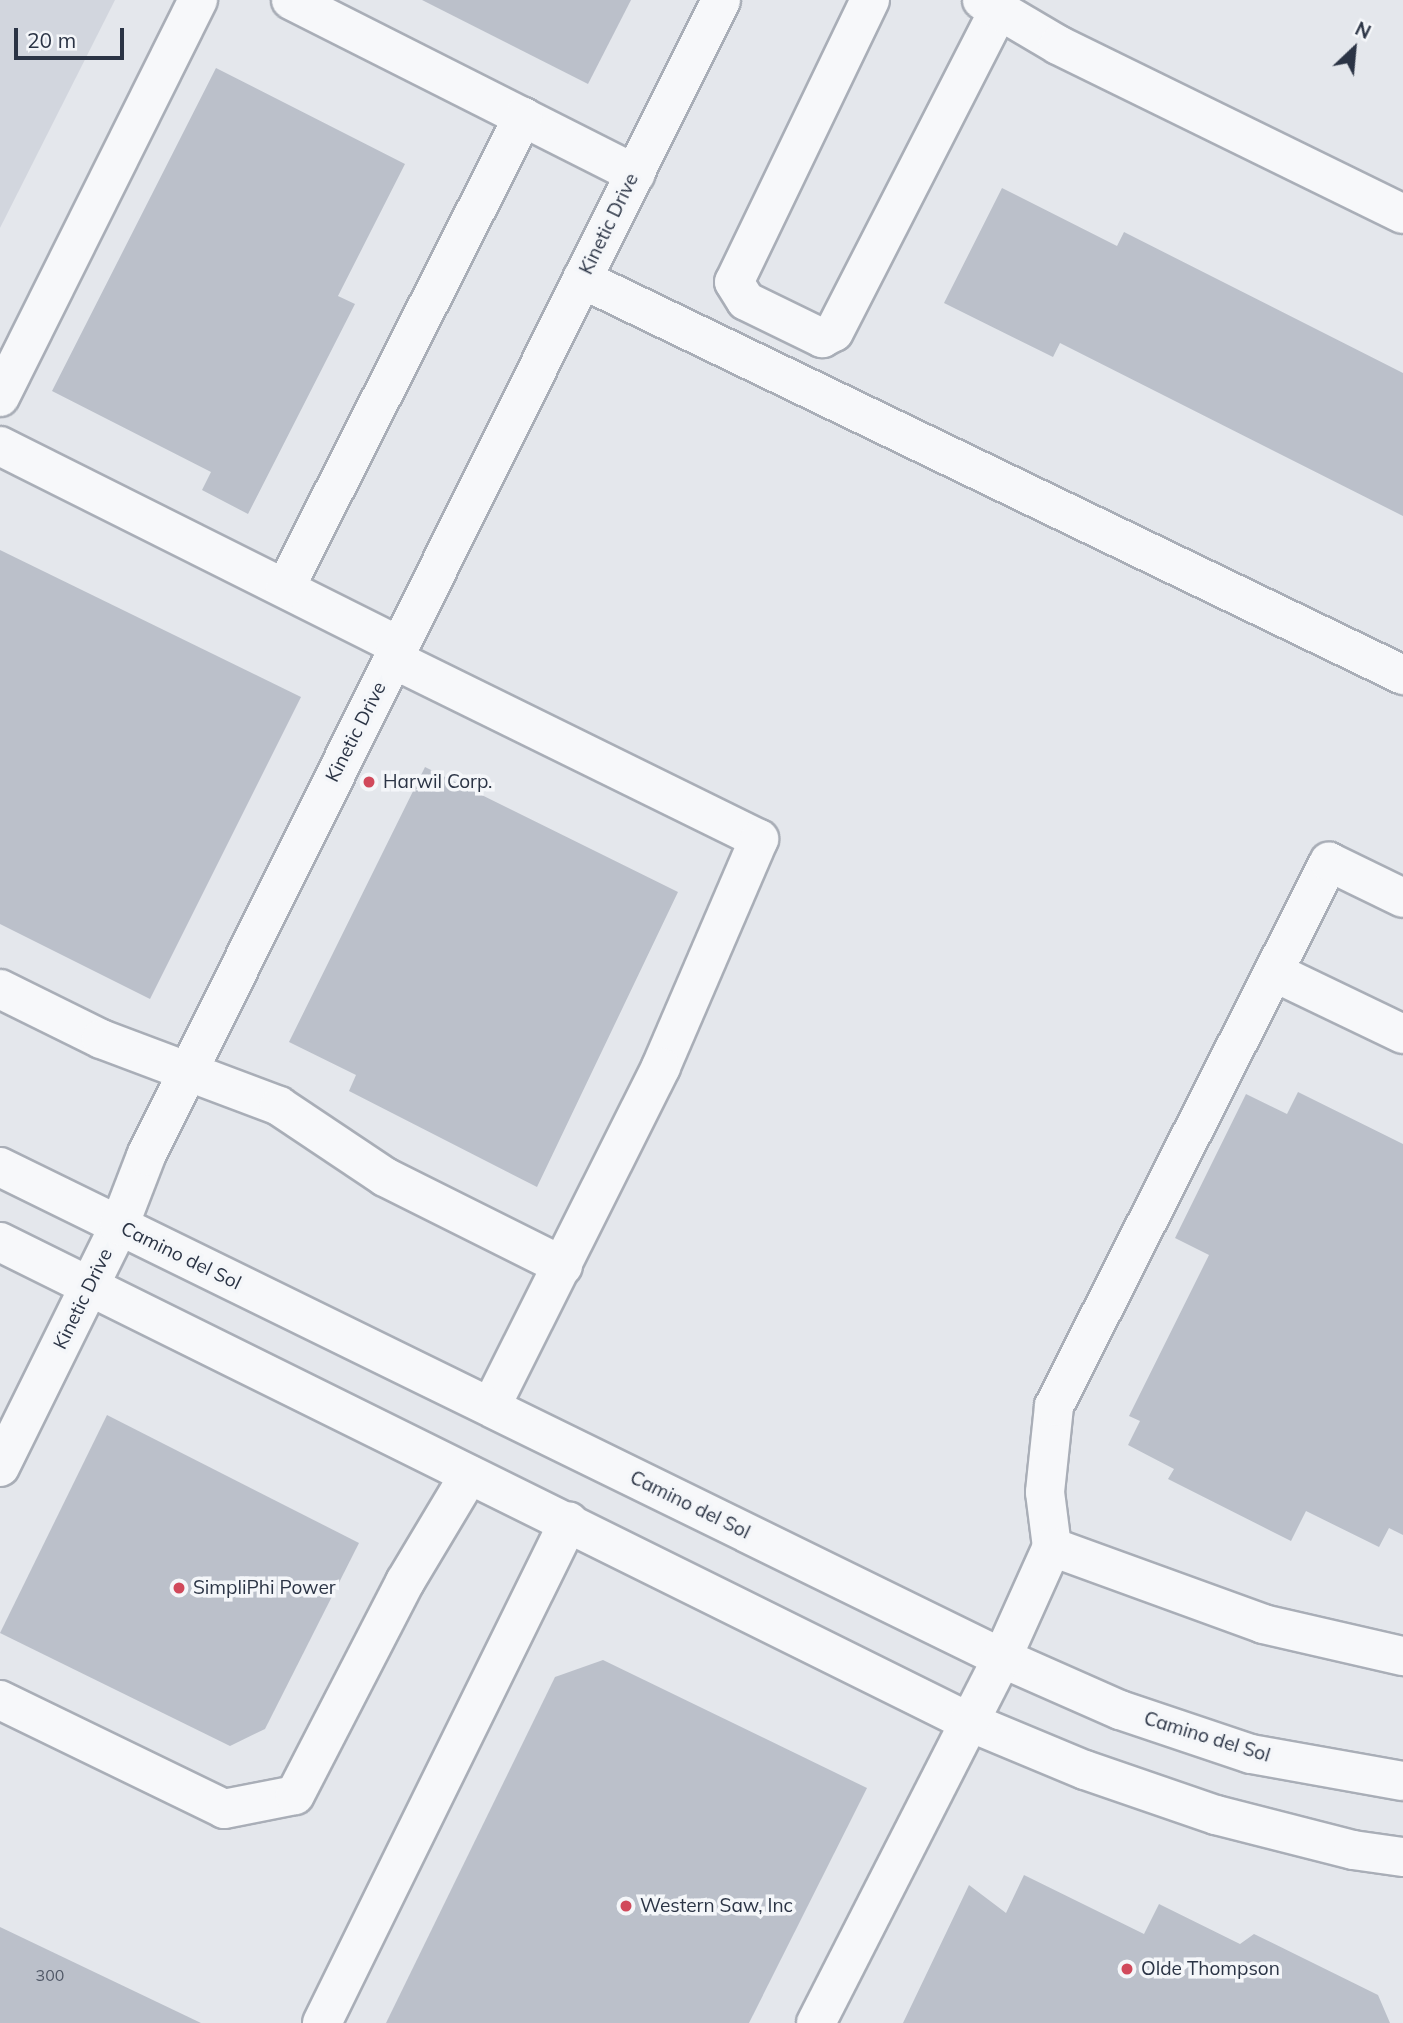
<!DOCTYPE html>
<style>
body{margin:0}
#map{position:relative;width:1403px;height:2023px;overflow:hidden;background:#e4e7ec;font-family:Mulish,sans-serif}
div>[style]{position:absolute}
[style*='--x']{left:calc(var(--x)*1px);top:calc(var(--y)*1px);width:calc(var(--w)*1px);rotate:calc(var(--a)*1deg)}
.built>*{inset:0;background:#d2d6de}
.building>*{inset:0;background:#bbc0ca}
.roads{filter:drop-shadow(2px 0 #a9aeb7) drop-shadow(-2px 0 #a9aeb7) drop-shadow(0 2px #a9aeb7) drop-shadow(0 -2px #a9aeb7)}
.minor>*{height:38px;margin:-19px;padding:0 19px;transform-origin:19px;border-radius:19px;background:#f7f8fa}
.dots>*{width:19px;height:19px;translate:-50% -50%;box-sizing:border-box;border:4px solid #f4f6f9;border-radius:50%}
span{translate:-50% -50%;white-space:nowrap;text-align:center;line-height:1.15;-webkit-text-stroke:7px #f4f6f9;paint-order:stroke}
.number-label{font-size:16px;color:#4f5766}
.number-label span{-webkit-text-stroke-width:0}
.street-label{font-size:19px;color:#2b3445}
.poi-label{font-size:19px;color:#2b3445}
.left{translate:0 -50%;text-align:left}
.north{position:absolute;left:1319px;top:14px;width:70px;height:70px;-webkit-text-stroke:5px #f4f6f9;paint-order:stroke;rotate:26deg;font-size:19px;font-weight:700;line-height:28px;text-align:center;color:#2b3445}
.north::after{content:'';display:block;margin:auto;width:24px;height:32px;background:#2b3445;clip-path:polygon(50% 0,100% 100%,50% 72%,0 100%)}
.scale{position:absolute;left:14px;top:28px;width:110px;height:32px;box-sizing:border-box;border:4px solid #2b3445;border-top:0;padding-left:9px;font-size:21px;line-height:24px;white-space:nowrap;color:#2b3445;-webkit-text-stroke:5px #f4f6f9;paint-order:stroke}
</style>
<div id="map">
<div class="built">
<div style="clip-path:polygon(0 0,115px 0,0 228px)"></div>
</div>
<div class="building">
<div style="clip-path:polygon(422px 0,631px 0,588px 84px)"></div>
<div style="clip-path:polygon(216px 68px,405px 164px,338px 296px,355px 304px,248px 514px,202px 490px,211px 472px,52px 391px)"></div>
<div style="clip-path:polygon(1002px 188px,1117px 246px,1124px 232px,1403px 373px,1403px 516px,1060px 343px,1053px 357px,944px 303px)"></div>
<div style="clip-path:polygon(0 550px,301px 697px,150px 999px,0 924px)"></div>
<div style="clip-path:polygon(425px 767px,678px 892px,537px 1187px,349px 1091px,356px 1075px,289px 1042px)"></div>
<div style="clip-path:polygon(1298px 1092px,1403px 1144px,1403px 1535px,1389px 1528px,1379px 1547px,1306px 1511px,1291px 1541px,1168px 1479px,1174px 1469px,1128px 1445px,1140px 1421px,1129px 1416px,1209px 1255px,1175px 1238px,1246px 1094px,1287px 1114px)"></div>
<div style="clip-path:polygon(107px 1415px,359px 1543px,265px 1729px,230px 1746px,0 1633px)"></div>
<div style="clip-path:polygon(603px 1660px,867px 1788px,749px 2023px,386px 2023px,555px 1677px)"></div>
<div style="clip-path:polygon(1024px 1875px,1144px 1934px,1159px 1904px,1240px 1944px,1254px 1934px,1378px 1995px,1390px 2023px,903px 2023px,969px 1885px,1006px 1913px)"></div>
<div style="clip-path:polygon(0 1927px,201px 2023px,0 2023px)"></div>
</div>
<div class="roads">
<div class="minor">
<div style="--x:291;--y:0;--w:386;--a:26.8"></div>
<div style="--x:870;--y:0;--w:313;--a:115.7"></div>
<div style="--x:734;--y:282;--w:22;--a:58"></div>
<div style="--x:746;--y:301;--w:85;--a:26"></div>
<div style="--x:822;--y:338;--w:13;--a:-27"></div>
<div style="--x:834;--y:332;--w:363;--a:-62.9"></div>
<div style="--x:982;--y:0;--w:88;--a:30.6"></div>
<div style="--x:1058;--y:45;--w:384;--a:26.1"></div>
<div style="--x:582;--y:279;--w:912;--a:25.75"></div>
<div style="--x:0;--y:397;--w:444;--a:-63.5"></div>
<div style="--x:0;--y:446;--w:446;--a:26.6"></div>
<div style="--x:285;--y:588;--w:528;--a:-63.19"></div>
<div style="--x:393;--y:659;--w:408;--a:26.2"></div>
<div style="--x:759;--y:839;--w:248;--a:113.3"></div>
<div style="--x:661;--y:1067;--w:380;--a:116.6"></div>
<div style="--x:1274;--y:972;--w:143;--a:25.7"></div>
<div style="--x:0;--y:989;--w:113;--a:26.3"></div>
<div style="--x:101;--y:1039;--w:190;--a:20.6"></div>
<div style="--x:279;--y:1106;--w:128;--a:33.8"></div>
<div style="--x:385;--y:1177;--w:199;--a:26.6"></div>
<div style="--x:0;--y:1167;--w:1116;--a:26.11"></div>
<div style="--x:1002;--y:1658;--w:129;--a:23.8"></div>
<div style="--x:1120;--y:1710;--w:138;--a:18.6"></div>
<div style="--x:1251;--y:1754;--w:154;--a:10.1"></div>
<div style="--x:0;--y:1242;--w:1079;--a:26.35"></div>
<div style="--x:967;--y:1721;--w:128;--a:22.6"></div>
<div style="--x:1085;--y:1770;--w:139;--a:19"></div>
<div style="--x:1216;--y:1815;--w:141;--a:14.3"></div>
<div style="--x:1353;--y:1850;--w:50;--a:8"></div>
<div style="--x:0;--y:1467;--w:269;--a:-63.7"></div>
<div style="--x:119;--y:1226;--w:75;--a:-68.9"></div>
<div style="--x:146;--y:1156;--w:1291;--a:-63.55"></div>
<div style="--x:1052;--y:1547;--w:55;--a:-97.3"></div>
<div style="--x:1045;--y:1492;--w:86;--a:-84"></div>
<div style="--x:1054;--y:1406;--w:610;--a:-63.18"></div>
<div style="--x:1329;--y:862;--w:82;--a:25.9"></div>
<div style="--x:0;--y:1700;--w:249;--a:25.9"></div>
<div style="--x:224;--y:1809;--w:72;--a:-11.2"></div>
<div style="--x:295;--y:1795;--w:240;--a:-62.7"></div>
<div style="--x:405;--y:1582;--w:125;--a:-59.1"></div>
<div style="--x:322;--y:2023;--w:559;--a:-63.8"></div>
<div style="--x:816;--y:2023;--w:410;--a:-63"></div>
<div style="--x:1002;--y:1658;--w:122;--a:-65.8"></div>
<div style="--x:1052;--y:1547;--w:225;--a:20"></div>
<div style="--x:1263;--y:1624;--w:144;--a:12.9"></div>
</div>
</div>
<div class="dots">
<div style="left:369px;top:782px;background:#d1495b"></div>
<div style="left:179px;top:1588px;background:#d1495b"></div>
<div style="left:626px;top:1906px;background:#d1495b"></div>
<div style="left:1127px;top:1969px;background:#d1495b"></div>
</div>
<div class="number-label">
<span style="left:50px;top:1975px">300</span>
</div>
<div class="street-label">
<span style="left:609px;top:224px;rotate:-64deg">Kinetic Drive</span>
<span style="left:356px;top:732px;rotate:-63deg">Kinetic Drive</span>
<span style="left:181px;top:1256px;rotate:26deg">Camino del Sol</span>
<span style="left:83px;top:1299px;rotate:-64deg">Kinetic Drive</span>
<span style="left:690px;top:1505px;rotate:26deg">Camino del Sol</span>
<span style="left:1207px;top:1737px;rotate:17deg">Camino del Sol</span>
</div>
<div class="poi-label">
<span class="left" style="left:383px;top:782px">Harwil Corp.</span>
<span class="left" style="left:193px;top:1588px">SimpliPhi Power</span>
<span class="left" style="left:640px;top:1906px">Western Saw, Inc</span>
<span class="left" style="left:1141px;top:1969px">Olde Thompson</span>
</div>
<div class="north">N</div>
<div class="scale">20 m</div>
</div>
